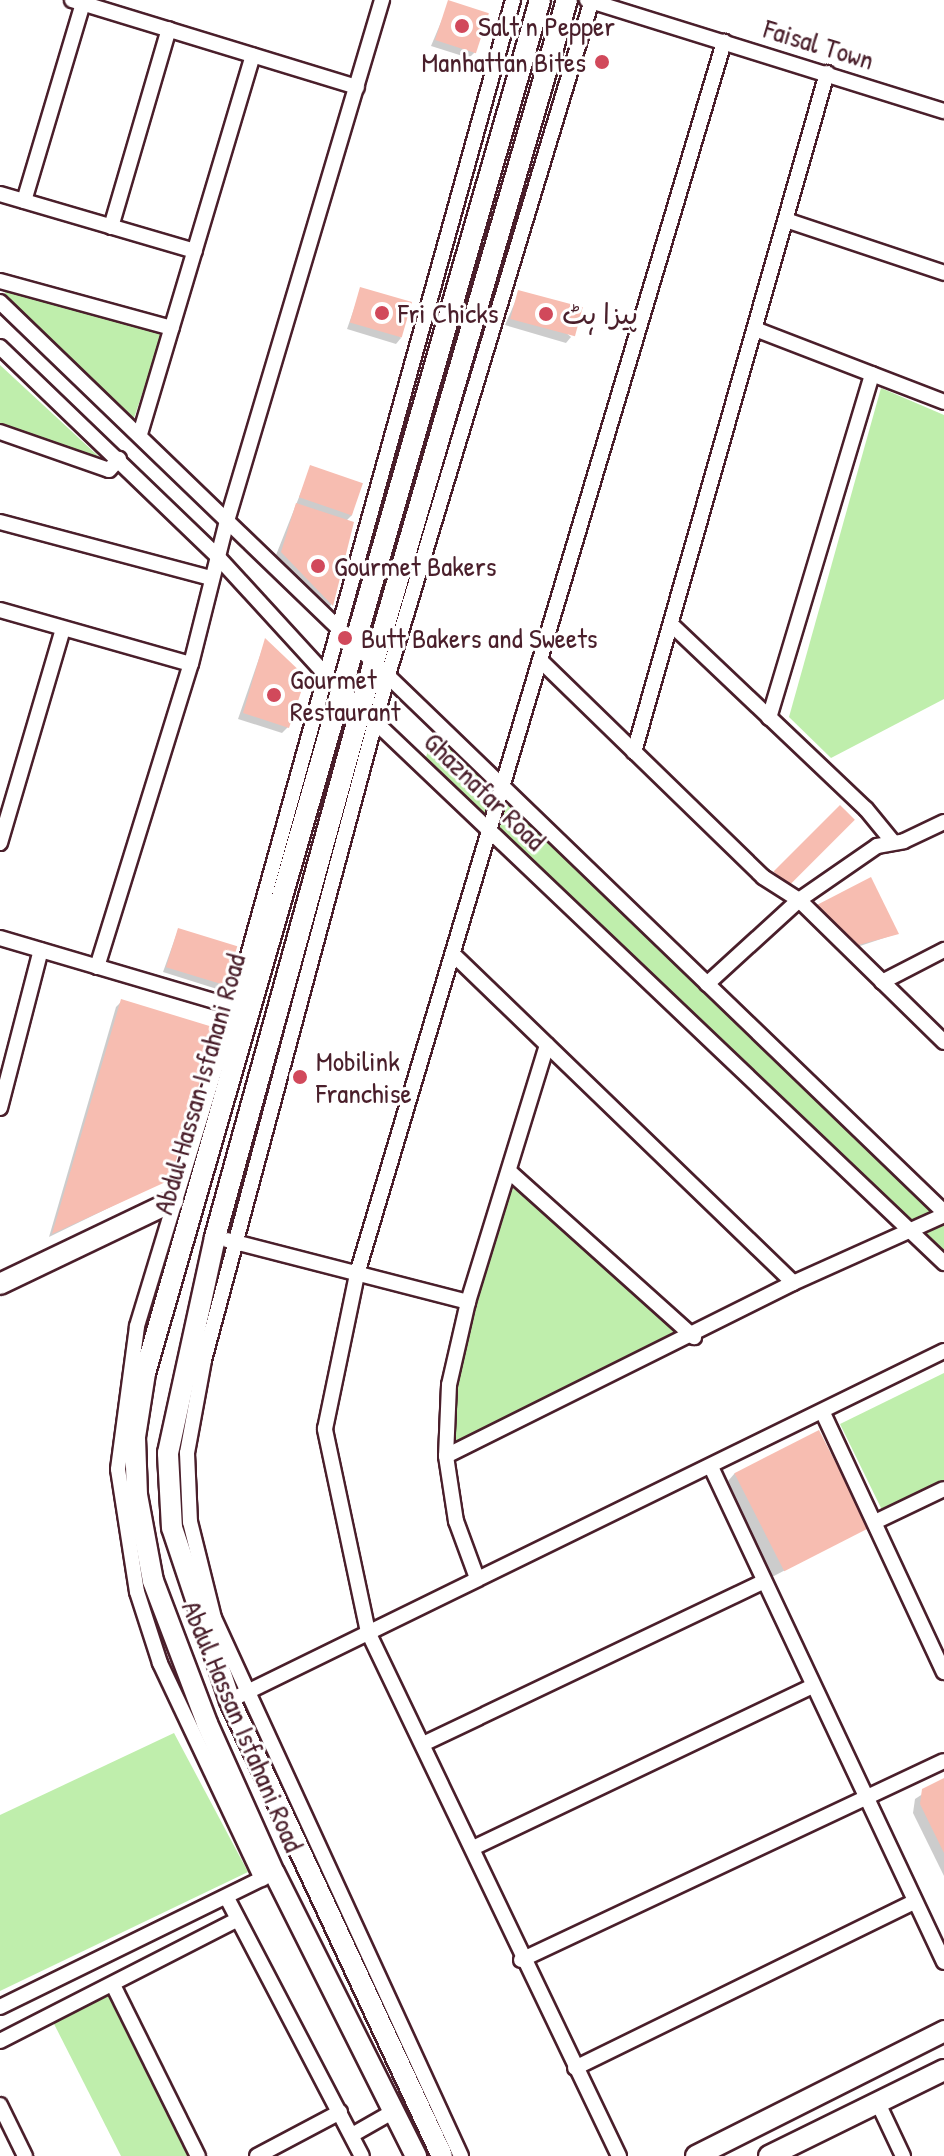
<!DOCTYPE html>
<meta charset="utf-8">
<style>
body{margin:0}
#map{position:relative;width:944px;height:2156px;overflow:hidden;background:#fff;font-family:"Patrick Hand","Playpen Sans Arabic",sans-serif}
div>[style]{position:absolute}
[style*='--x']{left:calc(var(--x)*1px);top:calc(var(--y)*1px);width:calc(var(--w)*1px);rotate:calc(var(--a)*1deg)}
.green>*{inset:0;background:#bfeeac}
.shadow>*{inset:0;background:#0003}
.building>*{inset:0;background:#f7bdb1;transform-origin:0 0}
.roads{filter:drop-shadow(2px 0 #4a1f2b) drop-shadow(-2px 0 #4a1f2b) drop-shadow(0 2px #4a1f2b) drop-shadow(0 -2px #4a1f2b)}
.street>*{height:14px;margin:-7px;padding:0 7px;transform-origin:7px;border-radius:7px;background:#fff}
.secondary>*{height:20px;margin:-10px;padding:0 10px;transform-origin:10px;border-radius:10px;background:#fff}
.dots>*{width:22px;height:22px;translate:-50% -50%;box-sizing:border-box;border:4px solid #fff;border-radius:50%}
span{translate:-50% -50%;white-space:nowrap;text-align:center;line-height:1.15;-webkit-text-stroke:6px #fff;paint-order:stroke}
.poi-label{font-size:28px;color:#4a1f2b}
.left{translate:0 -50%;text-align:left}
.right{translate:-100% -50%;text-align:right}
.street-label{font-size:28px;color:#4a1f2b}
</style>
<div id="map">
<div class="green">
<div style="clip-path:polygon(3px 287px,164px 329px,134px 418px,8px 302px)"></div>
<div style="clip-path:polygon(0 365px,109px 466px,0 426px)"></div>
<div style="clip-path:polygon(881px 388px,944px 415px,944px 699px,831px 758px,789px 717px)"></div>
<div style="clip-path:polygon(436px 725px,944px 1212px,944px 1259px,423px 767px)"></div>
<div style="clip-path:polygon(511px 1173px,694px 1337px,446px 1456px,449px 1385px)"></div>
<div style="clip-path:polygon(944px 1373px,944px 1481px,882px 1510px,840px 1424px)"></div>
<div style="clip-path:polygon(174px 1733px,248px 1872px,0 1991px,0 1815px)"></div>
<div style="clip-path:polygon(113px 1985px,198px 2156px,121px 2156px,50px 2016px)"></div>
</div>
<div class="shadow">
<div style="clip-path:polygon(449px 3px,475px 52px,469px 58px,431px 46px)"></div>
<div style="clip-path:polygon(361px 289px,401px 338px,396px 344px,347px 329px)"></div>
<div style="clip-path:polygon(519px 293px,571px 337px,566px 343px,505px 325px)"></div>
<div style="clip-path:polygon(311px 467px,352px 515px,346px 521px,352px 523px,331px 605px,324px 612px,274px 560px)"></div>
<div style="clip-path:polygon(265px 641px,288px 727px,282px 733px,238px 719px)"></div>
<div style="clip-path:polygon(807px 915px,896px 934px,845px 951px)"></div>
<div style="clip-path:polygon(178px 930px,223px 984px,217px 989px,163px 972px)"></div>
<div style="clip-path:polygon(122px 1001px,168px 1179px,49px 1237px,116px 1007px)"></div>
<div style="clip-path:polygon(735px 1473px,866px 1528px,772px 1577px,728px 1481px)"></div>
<div style="clip-path:polygon(944px 1780px,944px 1876px,913px 1813px,915px 1799px)"></div>
</div>
<div class="building">
<div style="left:448px;top:0;width:43px;height:42px;rotate:18deg"></div>
<div style="left:360px;top:287px;width:54px;height:37px;rotate:16deg"></div>
<div style="left:518px;top:290px;width:67px;height:30px;rotate:15deg"></div>
<div style="left:310px;top:465px;width:56px;height:34px;rotate:19deg"></div>
<div style="clip-path:polygon(296px 503px,354px 522px,333px 606px,281px 552px)"></div>
<div style="clip-path:polygon(265px 638px,306px 677px,289px 728px,243px 713px)"></div>
<div style="left:840px;top:805px;width:21px;height:94px;rotate:45deg"></div>
<div style="clip-path:polygon(871px 877px,899px 934px,851px 947px,811px 908px)"></div>
<div style="left:178px;top:928px;width:62px;height:41px;rotate:17deg"></div>
<div style="clip-path:polygon(121px 999px,216px 1028px,170px 1180px,52px 1234px)"></div>
<div style="left:819px;top:1430px;width:110px;height:95px;rotate:63deg"></div>
<div style="clip-path:polygon(944px 1778px,944px 1853px,920px 1804px,922px 1789px)"></div>
</div>
<div class="roads">
<div class="street">
<div style="--x:72;--y:0;--w:298;--a:17"></div>
<div style="--x:587;--y:0;--w:374;--a:17.3"></div>
<div style="--x:0;--y:194;--w:203;--a:16.3"></div>
<div style="--x:24;--y:201;--w:207;--a:-73.4"></div>
<div style="--x:786;--y:220;--w:167;--a:18.5"></div>
<div style="--x:111;--y:227;--w:206;--a:-73.7"></div>
<div style="--x:0;--y:281;--w:178;--a:15.3"></div>
<div style="--x:0;--y:302;--w:1311;--a:43.95"></div>
<div style="--x:755;--y:329;--w:203;--a:21.1"></div>
<div style="--x:0;--y:347;--w:301;--a:43.9"></div>
<div style="--x:217;--y:556;--w:163;--a:47.5"></div>
<div style="--x:327;--y:676;--w:852;--a:43.57"></div>
<div style="--x:0;--y:432;--w:115;--a:19.2"></div>
<div style="--x:109;--y:470;--w:15;--a:-48"></div>
<div style="--x:140;--y:434;--w:395;--a:-73.4"></div>
<div style="--x:0;--y:522;--w:218;--a:14.9"></div>
<div style="--x:0;--y:610;--w:198;--a:15.8"></div>
<div style="--x:673;--y:626;--w:266;--a:43.5"></div>
<div style="--x:866;--y:809;--w:43;--a:50.7"></div>
<div style="--x:540;--y:660;--w:311;--a:44.2"></div>
<div style="--x:763;--y:877;--w:43;--a:32.6"></div>
<div style="--x:799;--y:900;--w:203;--a:44.4"></div>
<div style="--x:769;--y:718;--w:359;--a:-73.3"></div>
<div style="--x:634;--y:752;--w:706;--a:-74.13"></div>
<div style="--x:0;--y:843;--w:223;--a:-73.6"></div>
<div style="--x:0;--y:938;--w:251;--a:16.4"></div>
<div style="--x:456;--y:957;--w:469;--a:44"></div>
<div style="--x:97;--y:967;--w:317;--a:-72.8"></div>
<div style="--x:191;--y:664;--w:147;--a:-75.9"></div>
<div style="--x:227;--y:521;--w:544;--a:-73.43"></div>
<div style="--x:882;--y:982;--w:70;--a:-27.3"></div>
<div style="--x:707;--y:984;--w:125;--a:-42.4"></div>
<div style="--x:799;--y:900;--w:95;--a:-34.7"></div>
<div style="--x:877;--y:846;--w:27;--a:-10"></div>
<div style="--x:904;--y:841;--w:44;--a:-25.4"></div>
<div style="--x:547;--y:1045;--w:269;--a:107.1"></div>
<div style="--x:468;--y:1302;--w:85;--a:102.9"></div>
<div style="--x:449;--y:1385;--w:71;--a:92.4"></div>
<div style="--x:446;--y:1456;--w:388;--a:-26.5"></div>
<div style="--x:793;--y:1283;--w:166;--a:-24.2"></div>
<div style="--x:0;--y:1108;--w:163;--a:-75.5"></div>
<div style="--x:511;--y:1173;--w:246;--a:41.9"></div>
<div style="--x:227;--y:1240;--w:249;--a:14.4"></div>
<div style="--x:823;--y:1413;--w:286;--a:65"></div>
<div style="--x:446;--y:1456;--w:66;--a:81.3"></div>
<div style="--x:456;--y:1521;--w:61;--a:69.8"></div>
<div style="--x:711;--y:1467;--w:547;--a:64.79"></div>
<div style="--x:875;--y:1522;--w:76;--a:-25.6"></div>
<div style="--x:237;--y:1697;--w:787;--a:-26.08"></div>
<div style="--x:423;--y:1744;--w:378;--a:-25.5"></div>
<div style="--x:473;--y:1848;--w:377;--a:-25.5"></div>
<div style="--x:262;--y:1879;--w:239;--a:-115.3"></div>
<div style="--x:160;--y:1663;--w:75;--a:-107.9"></div>
<div style="--x:137;--y:1592;--w:124;--a:-98.8"></div>
<div style="--x:118;--y:1469;--w:144;--a:-82.4"></div>
<div style="--x:137;--y:1326;--w:334;--a:-73.1"></div>
<div style="--x:234;--y:1006;--w:1044;--a:-74.5"></div>
<div style="--x:227;--y:1898;--w:291;--a:62.4"></div>
<div style="--x:521;--y:1960;--w:467;--a:-25.2"></div>
<div style="--x:113;--y:1985;--w:191;--a:63.6"></div>
<div style="--x:0;--y:2007;--w:301;--a:-26.1"></div>
<div style="--x:0;--y:2041;--w:267;--a:-27.1"></div>
<div style="--x:575;--y:2068;--w:377;--a:-26.1"></div>
<div style="--x:877;--y:2101;--w:61;--a:64.7"></div>
<div style="--x:0;--y:2105;--w:57;--a:63.9"></div>
<div style="--x:352;--y:2135;--w:48;--a:-29.7"></div>
<div style="--x:257;--y:2156;--w:94;--a:-27.9"></div>
<div style="--x:461;--y:2156;--w:592;--a:-114.66"></div>
<div style="--x:214;--y:1618;--w:99;--a:-104"></div>
<div style="--x:190;--y:1522;--w:69;--a:-92.5"></div>
<div style="--x:187;--y:1453;--w:95;--a:-79.6"></div>
<div style="--x:204;--y:1360;--w:706;--a:-74.98"></div>
<div style="--x:387;--y:678;--w:708;--a:-73.18"></div>
<div style="--x:619;--y:2156;--w:581;--a:-115.59"></div>
<div style="--x:368;--y:1632;--w:208;--a:-102"></div>
<div style="--x:325;--y:1429;--w:158;--a:-78.3"></div>
<div style="--x:357;--y:1274;--w:1286;--a:-73.41"></div>
</div>
<div class="secondary">
<div style="--x:0;--y:1284;--w:192;--a:-25.6"></div>
<div style="--x:416;--y:2156;--w:317;--a:-116.6"></div>
<div style="--x:274;--y:1873;--w:164;--a:-114.1"></div>
<div style="--x:207;--y:1723;--w:152;--a:-110.8"></div>
<div style="--x:153;--y:1581;--w:87;--a:-100.5"></div>
<div style="--x:137;--y:1495;--w:58;--a:-92"></div>
<div style="--x:135;--y:1437;--w:65;--a:-81.1"></div>
<div style="--x:145;--y:1373;--w:1429;--a:-73.95"></div>
<div style="--x:442;--y:2156;--w:502;--a:-114.98"></div>
<div style="--x:230;--y:1701;--w:182;--a:-108.5"></div>
<div style="--x:172;--y:1528;--w:75;--a:-93.1"></div>
<div style="--x:168;--y:1453;--w:221;--a:-77.7"></div>
<div style="--x:215;--y:1237;--w:593;--a:-74.56"></div>
<div style="--x:373;--y:665;--w:693;--a:-73.74"></div>
<div style="--x:696;--y:2156;--w:278;--a:-26.7"></div>
<div style="--x:769;--y:2156;--w:195;--a:-26.2"></div>
</div>
</div>
<div class="dots">
<div style="left:462px;top:26px;background:#d1495b"></div>
<div style="left:602px;top:62px;background:#d1495b"></div>
<div style="left:382px;top:313px;background:#d1495b"></div>
<div style="left:546px;top:314px;background:#d1495b"></div>
<div style="left:318px;top:566px;background:#d1495b"></div>
<div style="left:345px;top:638px;background:#d1495b"></div>
<div style="left:274px;top:695px;background:#d1495b"></div>
<div style="left:300px;top:1077px;background:#d1495b"></div>
</div>
<div class="poi-label">
<span class="left" style="left:478px;top:26px">Salt n Pepper</span>
<span class="right" style="left:586px;top:62px">Manhattan Bites</span>
<span class="left" style="left:398px;top:313px">Fri Chicks</span>
<span class="left" style="left:562px;top:314px">پیزا ہٹ</span>
<span class="left" style="left:334px;top:566px">Gourmet Bakers</span>
<span class="left" style="left:361px;top:638px">Butt Bakers and Sweets</span>
<span class="left" style="left:290px;top:695px">Gourmet<br>Restaurant</span>
<span class="left" style="left:316px;top:1077px">Mobilink<br>Franchise</span>
</div>
<div class="street-label">
<span style="left:819px;top:44px;rotate:17deg">Faisal Town</span>
<span style="left:485px;top:791px;rotate:44deg">Ghaznafar Road</span>
<span style="left:199px;top:1084px;rotate:-74deg">Abdul Hassan Isfahani Road</span>
<span style="left:243px;top:1726px;rotate:67deg">Abdul Hassan Isfahani Road</span>
</div>
</div>
